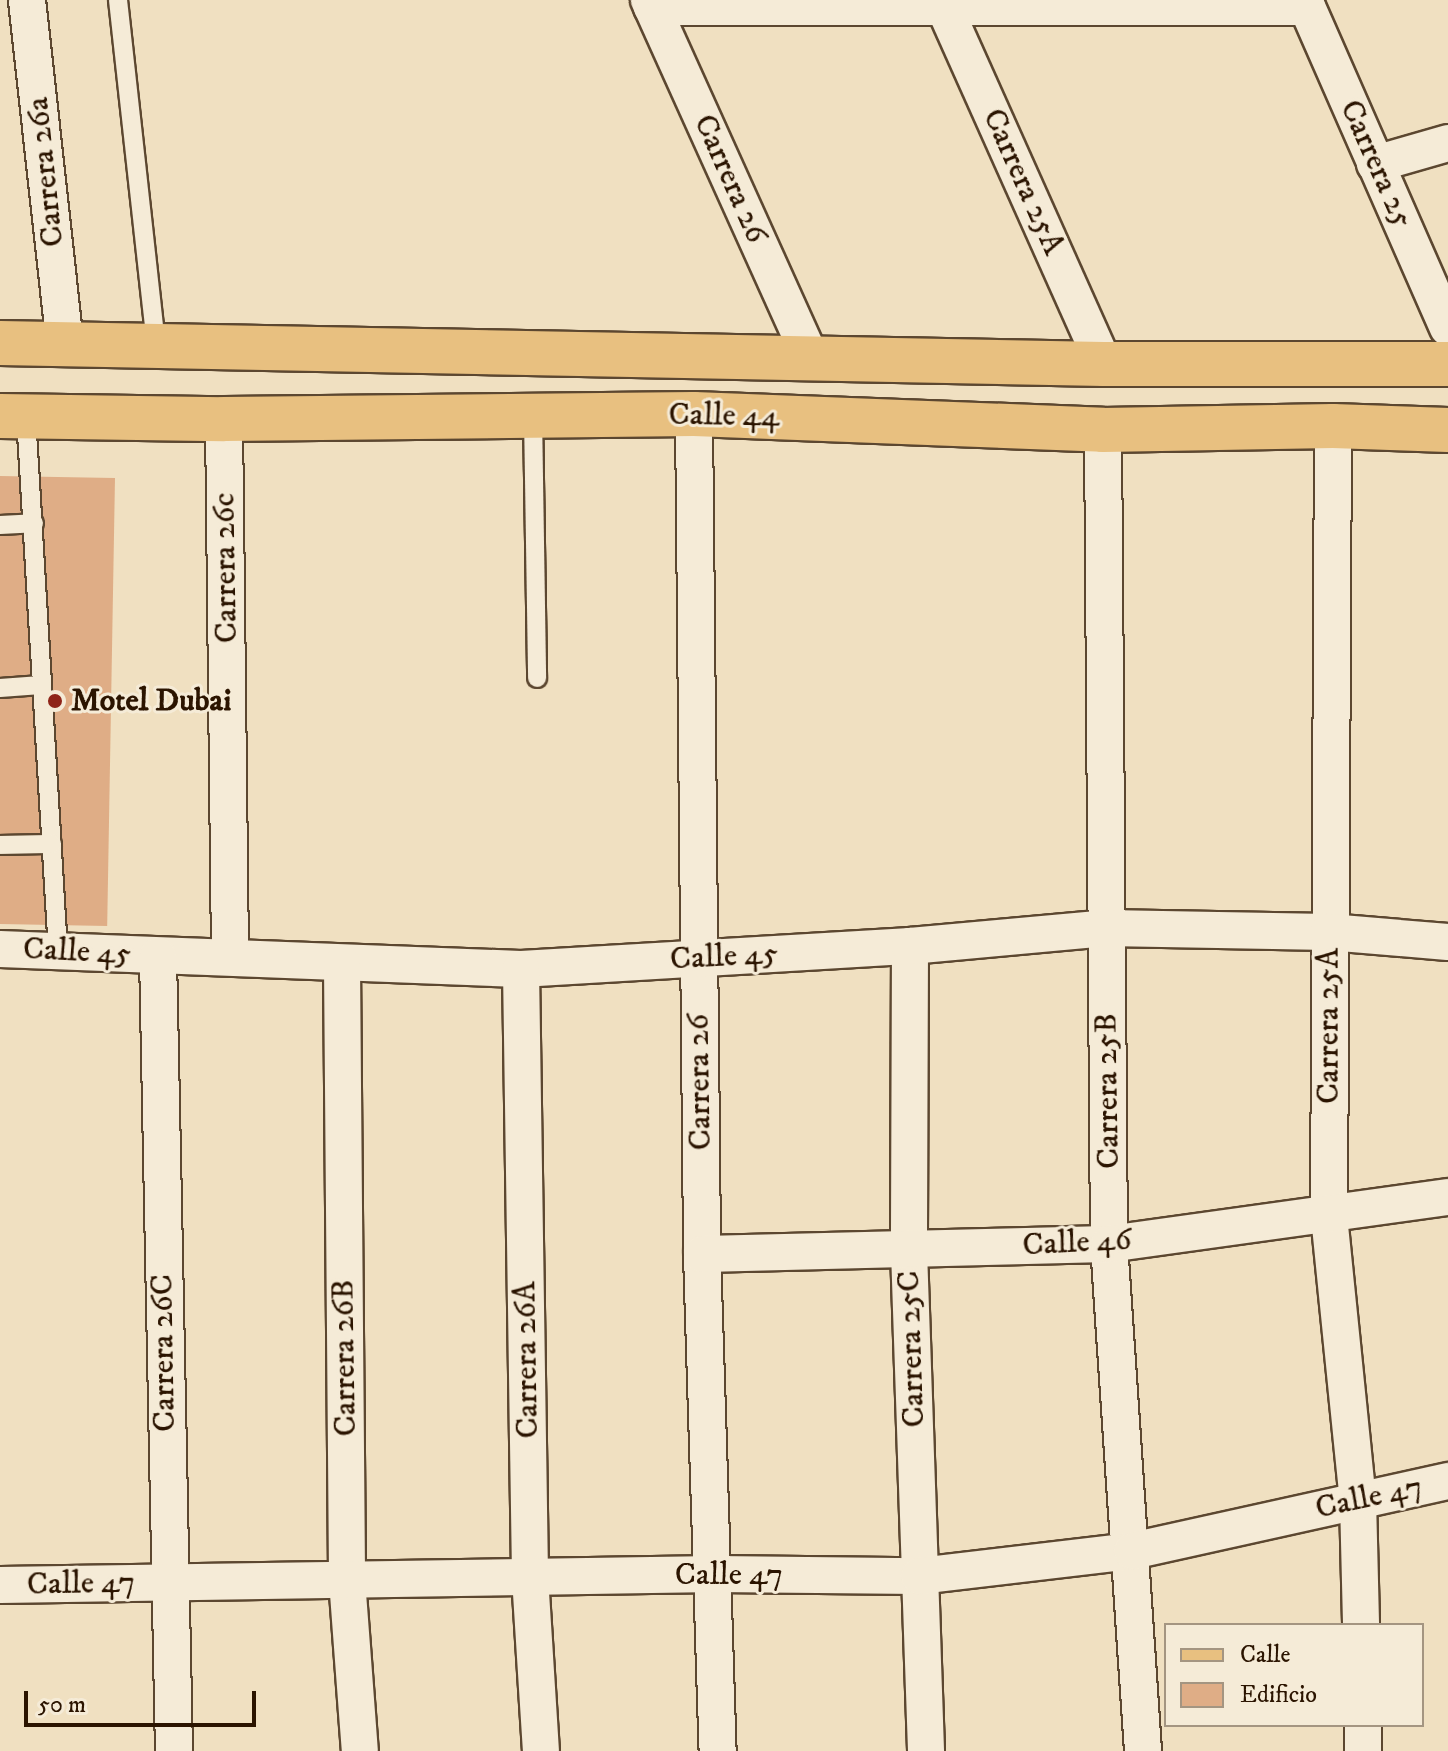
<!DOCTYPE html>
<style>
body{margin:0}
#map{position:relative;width:1448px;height:1751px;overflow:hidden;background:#f0e0c1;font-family:"IM FELL DW Pica",serif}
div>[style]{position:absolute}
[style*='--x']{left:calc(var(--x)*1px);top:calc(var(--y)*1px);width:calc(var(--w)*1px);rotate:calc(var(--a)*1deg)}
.building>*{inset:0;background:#dfad86;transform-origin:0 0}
.roads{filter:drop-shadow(2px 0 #5c4730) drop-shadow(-2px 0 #5c4730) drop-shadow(0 2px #5c4730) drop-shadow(0 -2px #5c4730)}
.lane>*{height:18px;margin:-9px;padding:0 9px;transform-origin:9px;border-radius:9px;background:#f5ebd7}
.street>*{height:36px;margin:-18px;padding:0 18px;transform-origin:18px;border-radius:18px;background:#f5ebd7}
.primary>*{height:44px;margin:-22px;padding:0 22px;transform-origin:22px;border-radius:22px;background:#e8c080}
.dots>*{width:22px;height:22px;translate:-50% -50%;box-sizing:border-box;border:4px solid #f5ebd7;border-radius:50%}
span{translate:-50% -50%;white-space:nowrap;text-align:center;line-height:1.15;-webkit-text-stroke:6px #f5ebd7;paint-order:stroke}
.street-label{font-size:32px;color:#2b1400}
.poi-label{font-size:32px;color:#2b1400;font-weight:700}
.left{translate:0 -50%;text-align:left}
.legend{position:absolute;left:1164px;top:1623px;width:260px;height:104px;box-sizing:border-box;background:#f5ebd7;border:2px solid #a49581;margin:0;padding:10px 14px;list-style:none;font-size:24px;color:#2b1400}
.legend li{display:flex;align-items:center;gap:16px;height:40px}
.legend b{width:40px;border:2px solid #a49581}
.scale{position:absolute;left:24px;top:1691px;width:232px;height:36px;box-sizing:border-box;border:4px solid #2b1400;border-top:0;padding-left:10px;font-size:24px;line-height:28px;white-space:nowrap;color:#2b1400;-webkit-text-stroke:6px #f5ebd7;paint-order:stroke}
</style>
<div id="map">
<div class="building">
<div style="left:115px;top:478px;width:448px;height:115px;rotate:91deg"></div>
</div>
<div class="roads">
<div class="lane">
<div style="--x:118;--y:0;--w:347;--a:83.7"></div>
<div style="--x:533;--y:415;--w:263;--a:89.1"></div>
<div style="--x:26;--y:416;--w:537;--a:86.58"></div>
<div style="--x:0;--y:525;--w:34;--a:-3"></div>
<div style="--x:0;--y:688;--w:41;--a:-4.2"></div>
<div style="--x:0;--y:845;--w:52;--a:-1.1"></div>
</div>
<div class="street">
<div style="--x:27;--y:0;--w:347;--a:83.7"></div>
<div style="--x:649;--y:0;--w:393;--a:65.7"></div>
<div style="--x:941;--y:0;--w:399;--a:65.9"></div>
<div style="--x:1304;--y:0;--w:358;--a:66.3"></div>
<div style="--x:652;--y:7;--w:655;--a:0"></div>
<div style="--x:1375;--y:164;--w:76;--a:-16"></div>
<div style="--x:694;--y:414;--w:840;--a:89.45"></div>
<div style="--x:702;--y:1254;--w:497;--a:88.2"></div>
<div style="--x:224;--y:419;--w:538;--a:89.36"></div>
<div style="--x:1333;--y:426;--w:790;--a:90.29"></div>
<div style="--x:1329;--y:1216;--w:285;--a:84.2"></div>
<div style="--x:1358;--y:1500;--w:125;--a:88.6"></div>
<div style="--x:1103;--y:430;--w:814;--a:89.58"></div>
<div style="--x:1109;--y:1244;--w:508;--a:86.16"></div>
<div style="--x:910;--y:946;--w:305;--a:90.2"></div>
<div style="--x:909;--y:1251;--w:500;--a:88.05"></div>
<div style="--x:0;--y:949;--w:521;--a:2.2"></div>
<div style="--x:521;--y:969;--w:390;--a:-3.4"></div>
<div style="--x:910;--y:946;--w:197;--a:-5.2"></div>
<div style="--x:1106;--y:928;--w:223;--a:1"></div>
<div style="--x:1329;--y:932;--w:119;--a:4.8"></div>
<div style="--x:158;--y:956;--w:795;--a:88.85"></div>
<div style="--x:342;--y:964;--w:616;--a:89.53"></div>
<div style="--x:347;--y:1580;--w:171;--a:85.7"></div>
<div style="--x:521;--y:969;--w:608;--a:89.15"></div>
<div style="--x:530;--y:1577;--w:174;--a:86.4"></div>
<div style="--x:702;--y:1254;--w:407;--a:-1.4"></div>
<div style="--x:1109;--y:1244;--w:342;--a:-7.9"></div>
<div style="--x:0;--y:1585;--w:716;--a:-0.88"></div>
<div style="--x:716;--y:1574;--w:203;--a:0.6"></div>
<div style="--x:919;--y:1576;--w:214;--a:-6.7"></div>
<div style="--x:1132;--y:1551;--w:324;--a:-12.5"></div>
<div style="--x:1363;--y:1725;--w:26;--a:90"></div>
</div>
<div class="primary">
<div style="--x:0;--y:343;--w:1104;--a:1.09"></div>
<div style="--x:1104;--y:364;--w:344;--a:0"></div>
<div style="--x:0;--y:416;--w:224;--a:0.8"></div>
<div style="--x:224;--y:419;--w:470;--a:-0.6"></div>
<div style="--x:694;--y:414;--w:409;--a:2.2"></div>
<div style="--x:1103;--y:430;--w:230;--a:-1"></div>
<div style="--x:1333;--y:426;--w:115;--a:2"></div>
</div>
</div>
<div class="dots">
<div style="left:55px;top:701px;background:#8f2418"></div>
</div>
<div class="street-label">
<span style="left:1376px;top:164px;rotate:66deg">Carrera 25</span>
<span style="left:46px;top:172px;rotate:-96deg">Carrera 26a</span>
<span style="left:730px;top:179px;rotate:66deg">Carrera 26</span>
<span style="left:1023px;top:182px;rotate:66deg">Carrera 25A</span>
<span style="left:724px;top:416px;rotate:1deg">Calle 44</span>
<span style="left:226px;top:568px;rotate:-91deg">Carrera 26c</span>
<span style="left:77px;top:952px;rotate:3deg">Calle 45</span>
<span style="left:724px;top:957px;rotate:-3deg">Calle 45</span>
<span style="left:1329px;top:1026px;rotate:-90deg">Carrera 25A</span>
<span style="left:700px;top:1082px;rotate:-91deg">Carrera 26</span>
<span style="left:1108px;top:1091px;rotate:-91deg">Carrera 25B</span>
<span style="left:1077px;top:1243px;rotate:-3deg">Calle 46</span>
<span style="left:912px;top:1349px;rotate:-92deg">Carrera 25C</span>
<span style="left:164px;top:1353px;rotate:-91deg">Carrera 26C</span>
<span style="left:345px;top:1358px;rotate:-91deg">Carrera 26B</span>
<span style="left:527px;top:1360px;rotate:-91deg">Carrera 26A</span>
<span style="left:1369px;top:1498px;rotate:-12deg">Calle 47</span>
<span style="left:729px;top:1575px">Calle 47</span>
<span style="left:81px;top:1584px;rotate:-1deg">Calle 47</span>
</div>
<div class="poi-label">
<span class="left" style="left:71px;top:701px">Motel Dubai</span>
</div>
<ul class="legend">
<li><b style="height:10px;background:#e8c080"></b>Calle</li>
<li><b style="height:22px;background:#dfad86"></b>Edificio</li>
</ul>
<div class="scale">50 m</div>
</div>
